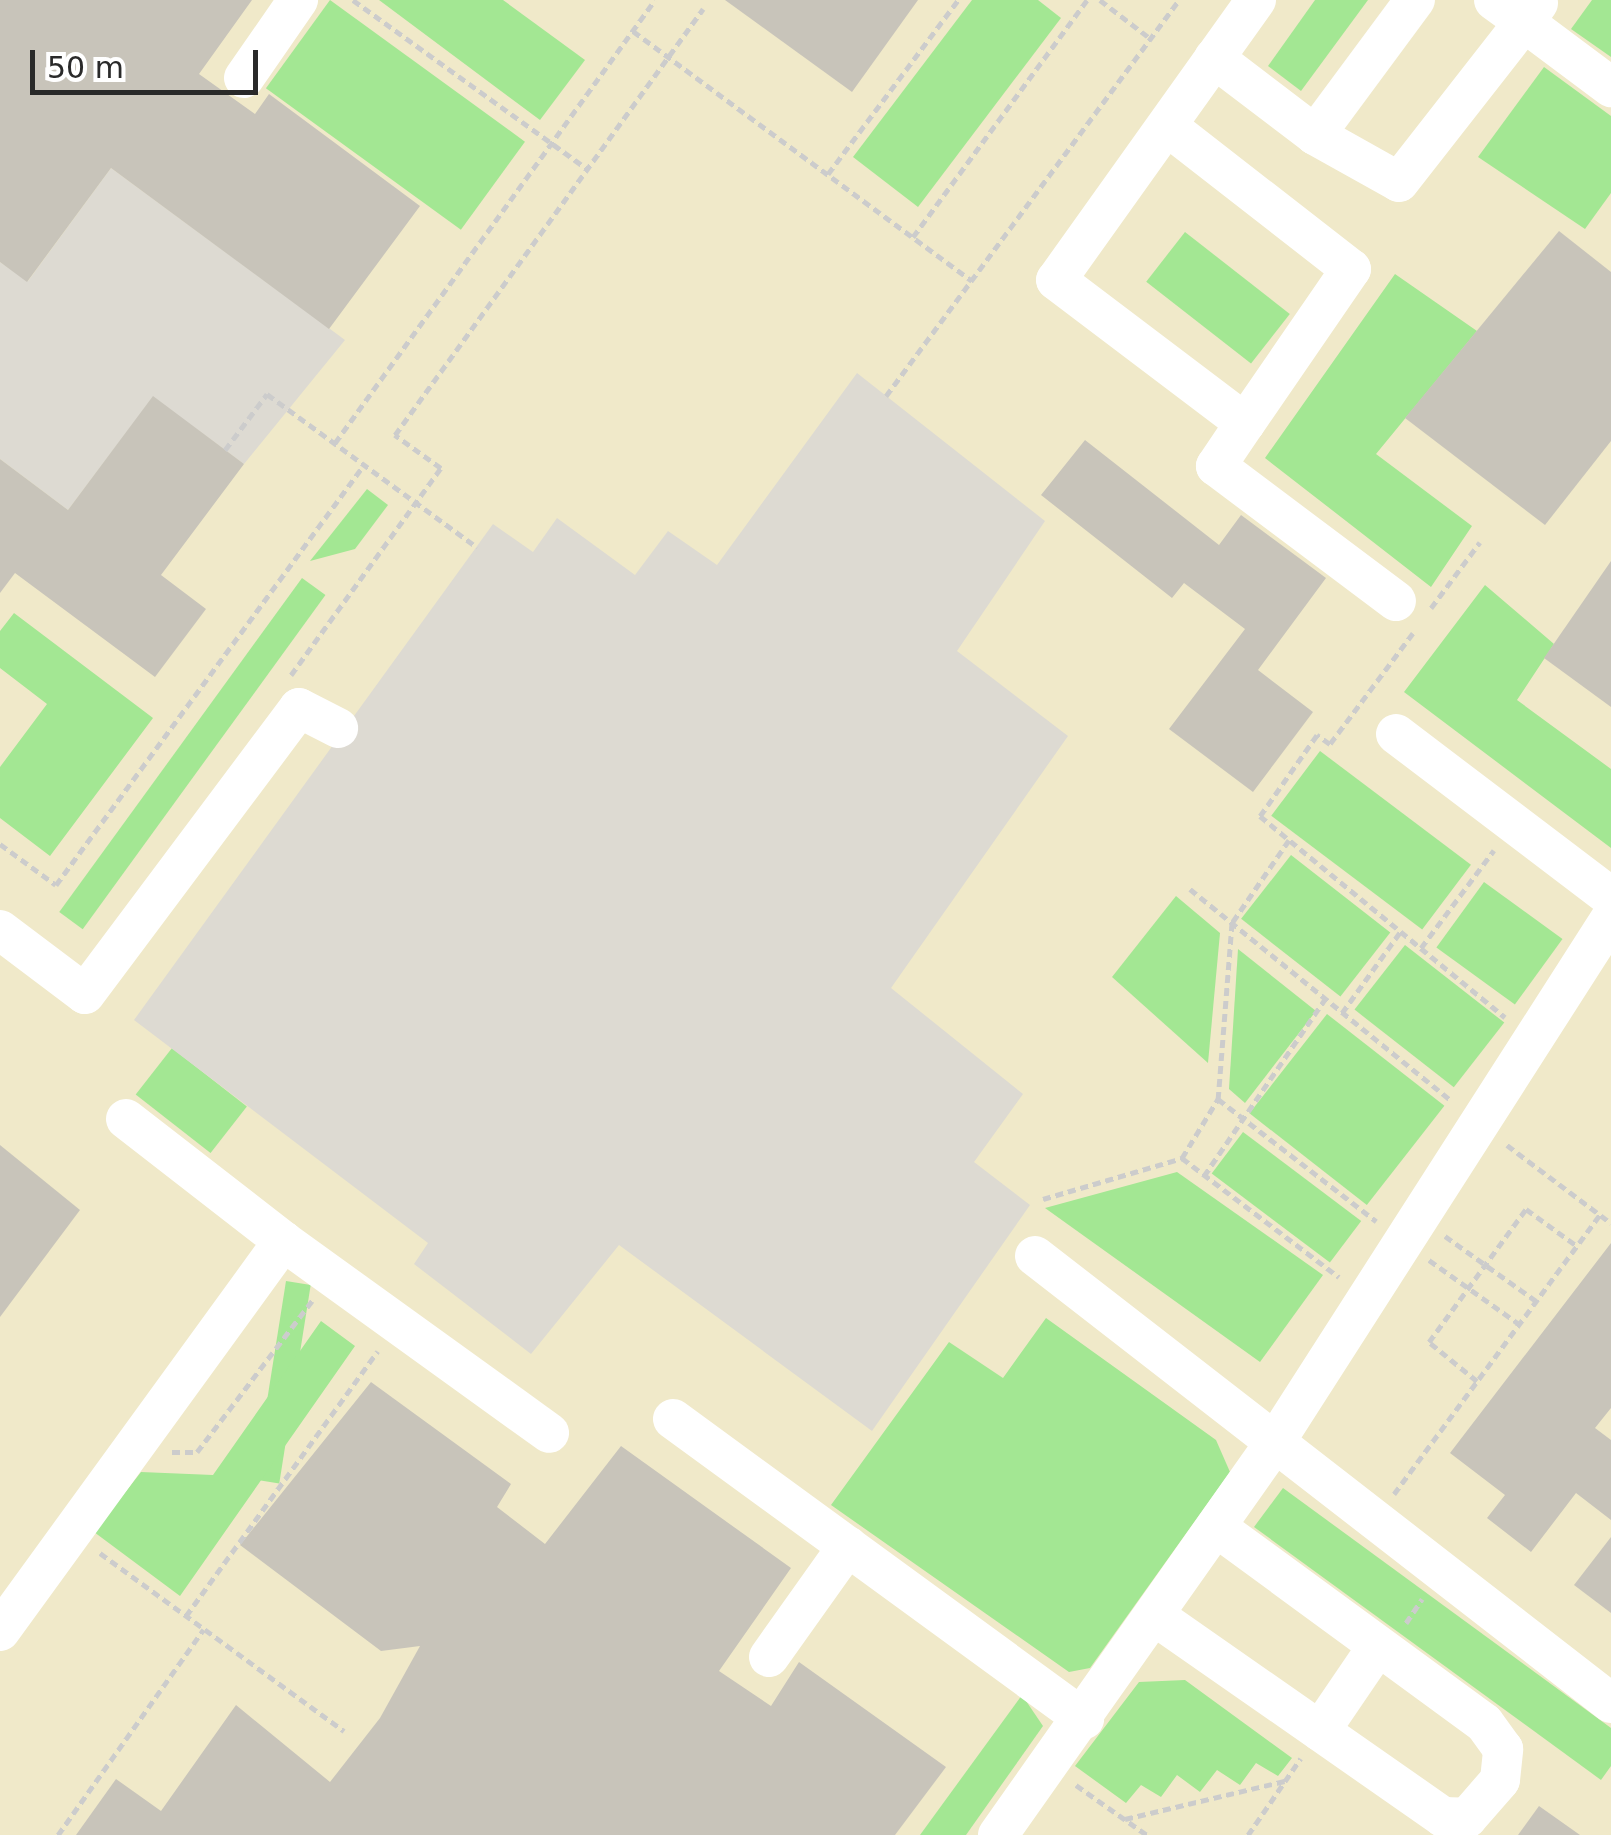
<!DOCTYPE html>
<style>
body{margin:0}
#map{position:relative;width:1611px;height:1835px;overflow:hidden;background:#ede8da;font-family:"DejaVu Sans",sans-serif}
div>[style]{position:absolute}
[style*='--x']{left:calc(var(--x)*1px);top:calc(var(--y)*1px);width:calc(var(--w)*1px);rotate:calc(var(--a)*1deg)}
.education>*{inset:0;background:#f0e9c9;transform-origin:0 0}
.green>*{inset:0;background:#a3e793;transform-origin:0 0}
.plaza>*{inset:0;background:#dddad2}
.building>*{inset:0;background:#c8c4ba}
.path>*{height:5px;margin-top:-2.5px;transform-origin:0;background:repeating-linear-gradient(90deg,#ccc 0 8px,transparent 0 13px)}
.minor>*{height:40px;margin:-20px;padding:0 20px;transform-origin:20px;border-radius:20px;background:#fff}
span{translate:-50% -50%;white-space:nowrap;text-align:center;line-height:1.15;-webkit-text-stroke:8px #fff;paint-order:stroke}
.scale{position:absolute;left:30px;top:50px;width:228px;height:45px;box-sizing:border-box;border:5px solid #2a2a2a;border-top:0;padding-left:12px;font-size:30px;line-height:35px;white-space:nowrap;color:#2a2a2a;-webkit-text-stroke:8px #fff;paint-order:stroke}
</style>
<div id="map">
<div class="education">
<div style="left:0;top:0;width:1611px;height:1835px"></div>
</div>
<div class="green">
<div style="left:330px;top:0;width:241px;height:109px;rotate:36deg"></div>
<div style="clip-path:polygon(379px 0,503px 0,585px 60px,540px 120px)"></div>
<div style="clip-path:polygon(972px 0,1038px 0,1061px 18px,918px 207px,853px 157px)"></div>
<div style="clip-path:polygon(1315px 0,1368px 0,1301px 91px,1268px 66px)"></div>
<div style="clip-path:polygon(1592px 0,1611px 0,1611px 57px,1571px 29px)"></div>
<div style="clip-path:polygon(1544px 67px,1611px 116px,1611px 193px,1585px 229px,1478px 157px)"></div>
<div style="left:1185px;top:232px;width:133px;height:63px;rotate:38deg"></div>
<div style="clip-path:polygon(1395px 274px,1477px 331px,1376px 454px,1472px 526px,1431px 587px,1265px 458px)"></div>
<div style="clip-path:polygon(367px 489px,388px 505px,355px 549px,310px 561px)"></div>
<div style="left:302px;top:578px;width:29px;height:413px;rotate:36deg"></div>
<div style="clip-path:polygon(1485px 585px,1554px 644px,1517px 700px,1611px 769px,1611px 848px,1404px 692px)"></div>
<div style="clip-path:polygon(14px 613px,153px 718px,50px 856px,0 818px,0 767px,47px 704px,0 668px,0 631px)"></div>
<div style="left:1320px;top:751px;width:189px;height:81px;rotate:37deg"></div>
<div style="left:1291px;top:855px;width:126px;height:81px;rotate:38deg"></div>
<div style="left:1484px;top:882px;width:97px;height:81px;rotate:36deg"></div>
<div style="clip-path:polygon(1176px 896px,1220px 933px,1208px 1063px,1112px 977px)"></div>
<div style="left:1405px;top:945px;width:126px;height:82px;rotate:38deg"></div>
<div style="clip-path:polygon(1238px 949px,1316px 1011px,1245px 1103px,1229px 1089px)"></div>
<div style="left:1327px;top:1014px;width:149px;height:126px;rotate:38deg"></div>
<div style="left:172px;top:1048px;width:95px;height:59px;rotate:38deg"></div>
<div style="left:1243px;top:1132px;width:148px;height:52px;rotate:37deg"></div>
<div style="clip-path:polygon(1177px 1172px,1323px 1275px,1260px 1362px,1045px 1208px)"></div>
<div style="left:286px;top:1281px;width:25px;height:201px;rotate:9deg"></div>
<div style="clip-path:polygon(1046px 1318px,1216px 1440px,1230px 1472px,1090px 1668px,1069px 1672px,831px 1505px,949px 1342px,1003px 1378px)"></div>
<div style="clip-path:polygon(321px 1321px,355px 1346px,180px 1596px,94px 1532px,141px 1472px,213px 1475px)"></div>
<div style="clip-path:polygon(1283px 1488px,1611px 1728px,1611px 1766px,1601px 1780px,1254px 1527px)"></div>
<div style="clip-path:polygon(1185px 1680px,1292px 1758px,1278px 1776px,1256px 1763px,1240px 1785px,1217px 1770px,1200px 1792px,1177px 1775px,1161px 1797px,1141px 1785px,1126px 1803px,1075px 1766px,1139px 1682px)"></div>
<div style="clip-path:polygon(1022px 1695px,1043px 1726px,966px 1835px,920px 1835px)"></div>
</div>
<div class="plaza">
<div style="clip-path:polygon(111px 168px,345px 340px,244px 464px,153px 397px,68px 510px,0 459px,0 262px,28px 281px)"></div>
<div style="clip-path:polygon(857px 373px,1045px 521px,957px 651px,1068px 736px,891px 988px,1023px 1094px,974px 1162px,1030px 1205px,872px 1431px,619px 1245px,531px 1354px,414px 1264px,428px 1243px,134px 1020px,493px 524px,533px 552px,557px 518px,635px 575px,668px 531px,717px 565px)"></div>
</div>
<div class="building">
<div style="clip-path:polygon(0 0,252px 0,199px 74px,255px 114px,269px 94px,420px 206px,329px 329px,111px 168px,27px 282px,0 262px)"></div>
<div style="clip-path:polygon(725px 0,918px 0,852px 92px)"></div>
<div style="clip-path:polygon(1559px 231px,1611px 272px,1611px 441px,1545px 525px,1405px 418px)"></div>
<div style="clip-path:polygon(153px 396px,244px 464px,161px 575px,206px 609px,155px 677px,15px 573px,0 593px,0 459px,68px 510px)"></div>
<div style="clip-path:polygon(1085px 440px,1219px 545px,1241px 515px,1326px 578px,1258px 670px,1313px 712px,1253px 792px,1169px 729px,1245px 629px,1184px 583px,1172px 598px,1041px 495px)"></div>
<div style="clip-path:polygon(1611px 561px,1611px 707px,1544px 658px)"></div>
<div style="clip-path:polygon(0 1145px,80px 1210px,0 1317px)"></div>
<div style="clip-path:polygon(1611px 1243px,1611px 1408px,1595px 1428px,1611px 1440px,1611px 1520px,1576px 1493px,1531px 1552px,1487px 1518px,1505px 1495px,1450px 1453px)"></div>
<div style="clip-path:polygon(371px 1382px,511px 1484px,497px 1507px,545px 1544px,621px 1446px,791px 1568px,719px 1671px,771px 1706px,799px 1662px,946px 1767px,895px 1835px,76px 1835px,116px 1779px,161px 1811px,236px 1705px,330px 1782px,380px 1718px,420px 1646px,381px 1651px,240px 1545px)"></div>
<div style="clip-path:polygon(1611px 1537px,1611px 1613px,1574px 1585px)"></div>
<div style="clip-path:polygon(1539px 1806px,1580px 1835px,1518px 1835px)"></div>
</div>
<div class="path">
<div style="--x:353;--y:0;--w:287;--a:35.8"></div>
<div style="--x:1100;--y:0;--w:64;--a:37.4"></div>
<div style="--x:633;--y:31;--w:421;--a:36.4"></div>
<div style="--x:828;--y:174;--w:217;--a:-53.2"></div>
<div style="--x:913;--y:237;--w:294;--a:-53.7"></div>
<div style="--x:886;--y:396;--w:493;--a:-53.5"></div>
<div style="--x:335;--y:443;--w:546;--a:-54.16"></div>
<div style="--x:225;--y:450;--w:70;--a:-53.1"></div>
<div style="--x:267;--y:394;--w:260;--a:36.1"></div>
<div style="--x:1431;--y:608;--w:82;--a:-53.4"></div>
<div style="--x:1413;--y:633;--w:139;--a:126.8"></div>
<div style="--x:1330;--y:744;--w:16;--a:-145"></div>
<div style="--x:1317;--y:735;--w:99;--a:125.1"></div>
<div style="--x:1260;--y:816;--w:317;--a:39.4"></div>
<div style="--x:291;--y:675;--w:256;--a:-54.1"></div>
<div style="--x:441;--y:468;--w:57;--a:-144.3"></div>
<div style="--x:395;--y:435;--w:526;--a:-54.13"></div>
<div style="--x:1289;--y:840;--w:101;--a:124.5"></div>
<div style="--x:1232;--y:923;--w:177;--a:94.5"></div>
<div style="--x:1218;--y:1099;--w:200;--a:37.7"></div>
<div style="--x:0;--y:844;--w:69;--a:36.2"></div>
<div style="--x:56;--y:885;--w:521;--a:-53.75"></div>
<div style="--x:1190;--y:889;--w:337;--a:39"></div>
<div style="--x:1421;--y:948;--w:122;--a:-53.3"></div>
<div style="--x:1342;--y:1013;--w:101;--a:-54.3"></div>
<div style="--x:1507;--y:1145;--w:130;--a:36.9"></div>
<div style="--x:1182;--y:1158;--w:197;--a:37.2"></div>
<div style="--x:1204;--y:1176;--w:214;--a:-55.6"></div>
<div style="--x:1043;--y:1199;--w:145;--a:-16.4"></div>
<div style="--x:1182;--y:1158;--w:69;--a:-58.6"></div>
<div style="--x:1445;--y:1236;--w:112;--a:35.5"></div>
<div style="--x:1429;--y:1260;--w:110;--a:35.4"></div>
<div style="--x:1477;--y:1381;--w:62;--a:-140.9"></div>
<div style="--x:1429;--y:1342;--w:165;--a:-53.9"></div>
<div style="--x:1526;--y:1209;--w:63;--a:36"></div>
<div style="--x:172;--y:1452;--w:25;--a:0"></div>
<div style="--x:197;--y:1452;--w:190;--a:-52.7"></div>
<div style="--x:1394;--y:1494;--w:347;--a:-53.6"></div>
<div style="--x:100;--y:1553;--w:302;--a:36.1"></div>
<div style="--x:186;--y:1616;--w:327;--a:-54.1"></div>
<div style="--x:1406;--y:1623;--w:29;--a:-56"></div>
<div style="--x:1076;--y:1785;--w:87;--a:35.2"></div>
<div style="--x:1125;--y:1819;--w:164;--a:-13.4"></div>
<div style="--x:58;--y:1835;--w:252;--a:-54.7"></div>
<div style="--x:1248;--y:1835;--w:93;--a:-55.5"></div>
</div>
<div class="minor">
<div style="--x:1256;--y:0;--w:344;--a:125.5"></div>
<div style="--x:1056;--y:280;--w:237;--a:37.1"></div>
<div style="--x:1245;--y:423;--w:52;--a:124"></div>
<div style="--x:1216;--y:466;--w:225;--a:36.9"></div>
<div style="--x:1538;--y:3;--w:24;--a:126"></div>
<div style="--x:1524;--y:22;--w:109;--a:36.8"></div>
<div style="--x:1214;--y:58;--w:127;--a:37.3"></div>
<div style="--x:1315;--y:135;--w:96;--a:29.2"></div>
<div style="--x:1399;--y:182;--w:203;--a:-52"></div>
<div style="--x:1524;--y:22;--w:37;--a:-144"></div>
<div style="--x:244;--y:78;--w:95;--a:-55.3"></div>
<div style="--x:1167;--y:126;--w:233;--a:37.9"></div>
<div style="--x:1351;--y:269;--w:187;--a:124.5"></div>
<div style="--x:1315;--y:135;--w:168;--a:-53.5"></div>
<div style="--x:1396;--y:734;--w:270;--a:37.2"></div>
<div style="--x:0;--y:930;--w:106;--a:37"></div>
<div style="--x:85;--y:994;--w:357;--a:-53.2"></div>
<div style="--x:299;--y:708;--w:44;--a:27.1"></div>
<div style="--x:126;--y:1119;--w:199;--a:37.8"></div>
<div style="--x:1035;--y:1256;--w:729;--a:37.81"></div>
<div style="--x:673;--y:1419;--w:509;--a:36.13"></div>
<div style="--x:1155;--y:1616;--w:351;--a:34.9"></div>
<div style="--x:1443;--y:1817;--w:24;--a:2"></div>
<div style="--x:1467;--y:1818;--w:50;--a:-49"></div>
<div style="--x:1500;--y:1780;--w:31;--a:-84"></div>
<div style="--x:1503;--y:1749;--w:32;--a:-126"></div>
<div style="--x:1484;--y:1723;--w:332;--a:-143.8"></div>
<div style="--x:0;--y:1631;--w:482;--a:-54"></div>
<div style="--x:283;--y:1241;--w:328;--a:35.8"></div>
<div style="--x:769;--y:1657;--w:136;--a:-54.6"></div>
<div style="--x:1320;--y:1731;--w:102;--a:-55.8"></div>
<div style="--x:998;--y:1835;--w:481;--a:-54.8"></div>
<div style="--x:1275;--y:1442;--w:622;--a:-57.33"></div>
</div>
<div class="scale">50 m</div>
</div>
